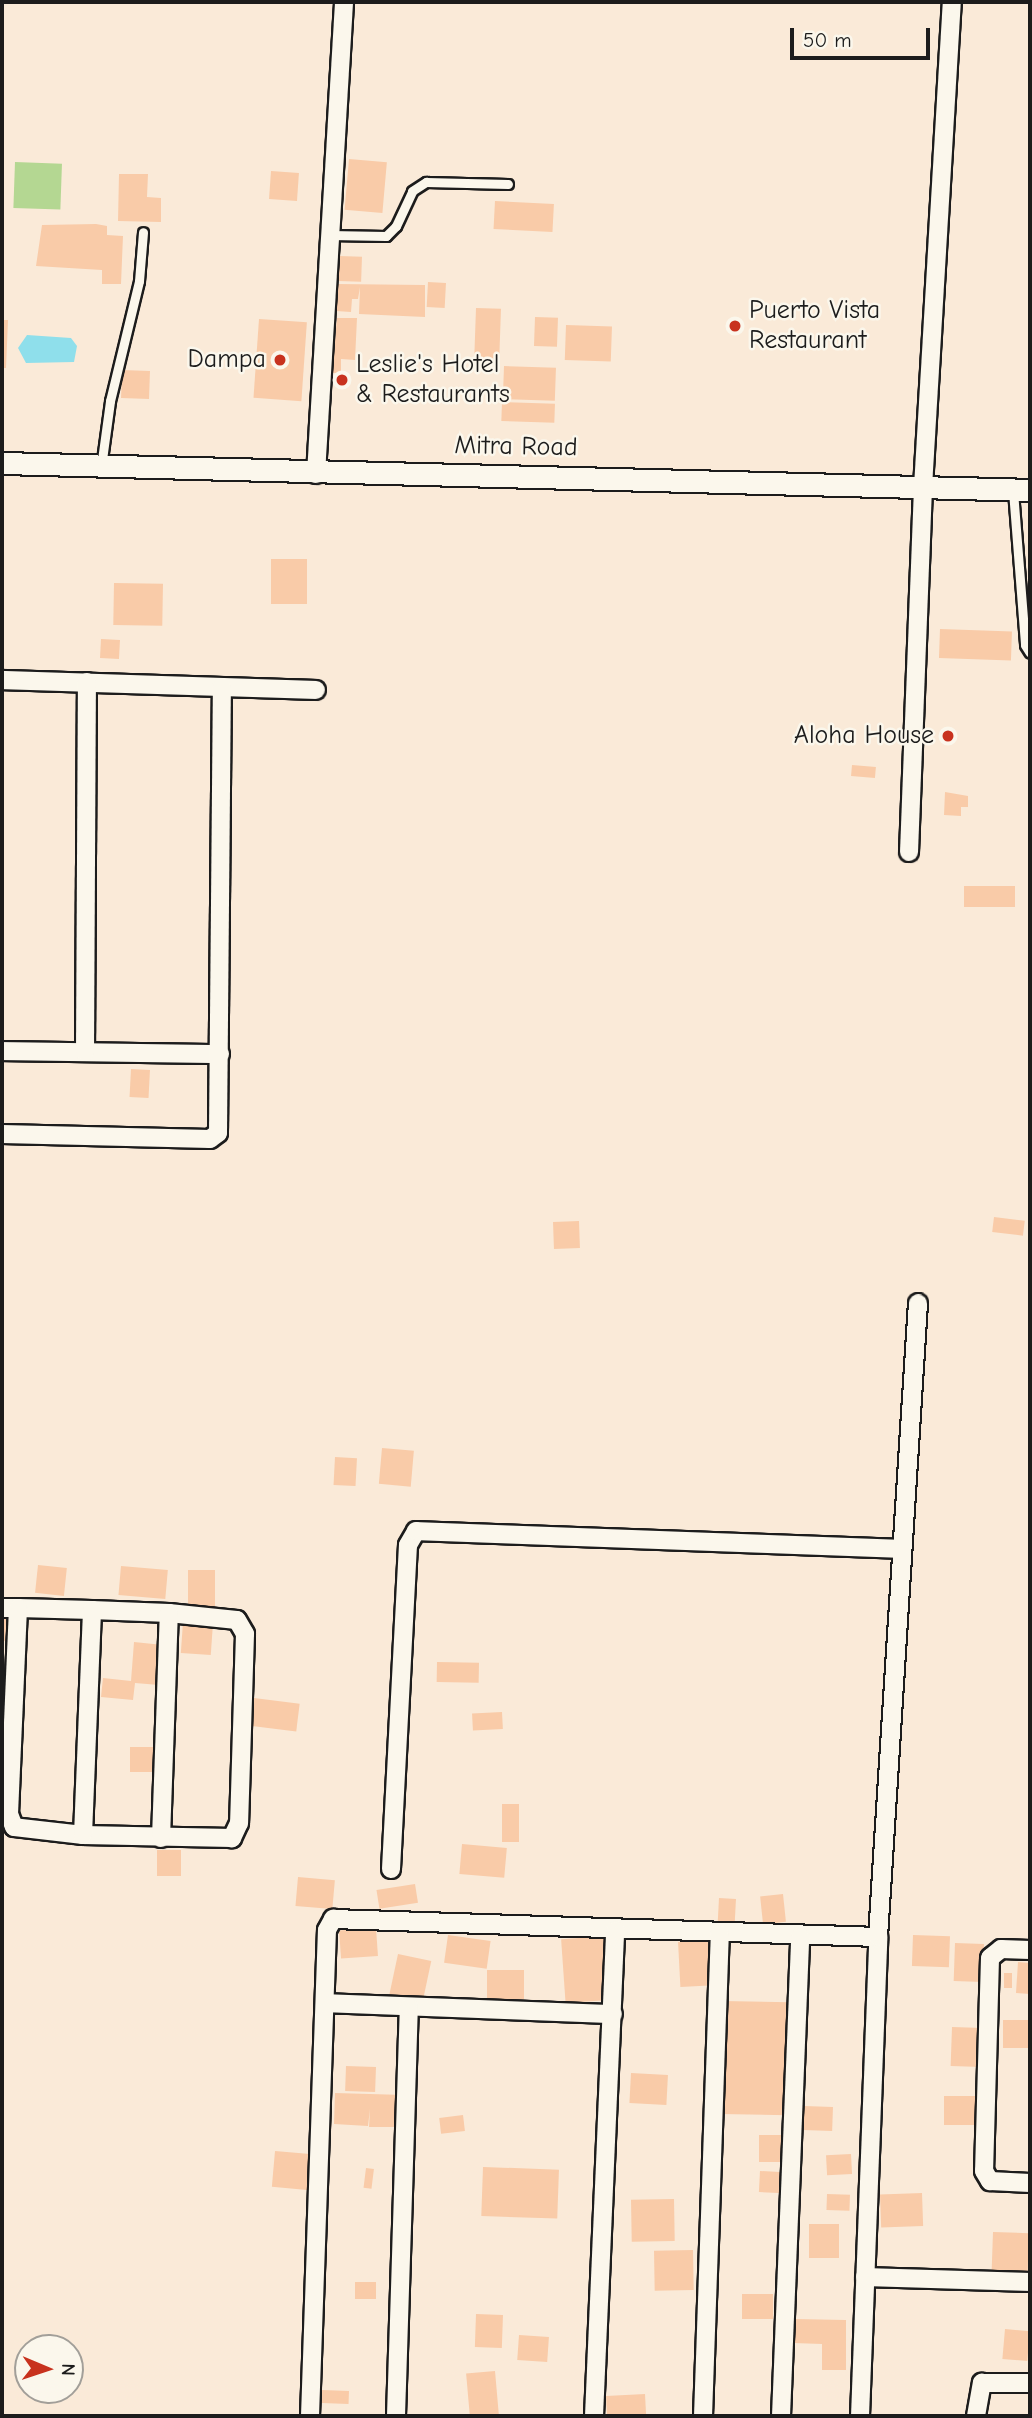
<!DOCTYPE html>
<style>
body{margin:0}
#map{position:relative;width:1032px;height:2418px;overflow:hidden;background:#faead8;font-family:"Comic Neue",sans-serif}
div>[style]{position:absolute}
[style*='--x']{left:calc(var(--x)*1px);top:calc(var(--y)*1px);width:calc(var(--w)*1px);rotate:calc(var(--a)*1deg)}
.green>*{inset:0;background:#b4d792;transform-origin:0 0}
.water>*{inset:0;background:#8fdfeb}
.building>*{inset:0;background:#f9cba8;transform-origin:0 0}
.roads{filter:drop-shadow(2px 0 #1c1c1c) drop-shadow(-2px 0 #1c1c1c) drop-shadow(0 2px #1c1c1c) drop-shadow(0 -2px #1c1c1c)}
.service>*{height:9px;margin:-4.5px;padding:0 4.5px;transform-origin:4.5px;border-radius:4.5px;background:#fbf7ec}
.minor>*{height:18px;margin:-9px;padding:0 9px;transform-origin:9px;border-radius:9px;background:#fbf7ec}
.tertiary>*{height:21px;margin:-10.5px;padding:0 10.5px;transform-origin:10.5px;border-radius:10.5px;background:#fbf7ec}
.dots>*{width:19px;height:19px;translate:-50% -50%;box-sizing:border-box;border:4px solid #fbf7ec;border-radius:50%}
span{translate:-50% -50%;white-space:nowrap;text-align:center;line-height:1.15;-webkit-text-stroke:5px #fbf7ec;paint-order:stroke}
.poi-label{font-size:26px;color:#1c1c1c}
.left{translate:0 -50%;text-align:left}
.right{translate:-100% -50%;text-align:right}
.street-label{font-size:26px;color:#1c1c1c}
.frame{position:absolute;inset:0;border:4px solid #1c1c1c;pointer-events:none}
.north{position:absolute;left:14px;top:2334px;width:70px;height:70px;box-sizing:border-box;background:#fbf7ec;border:2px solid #a29f99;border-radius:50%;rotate:92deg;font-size:19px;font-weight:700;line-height:28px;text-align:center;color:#1c1c1c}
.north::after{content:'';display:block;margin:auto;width:24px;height:32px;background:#c8321e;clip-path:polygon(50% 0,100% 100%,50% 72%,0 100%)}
.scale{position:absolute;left:790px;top:28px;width:140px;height:32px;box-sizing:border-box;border:4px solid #1c1c1c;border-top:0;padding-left:9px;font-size:21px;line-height:24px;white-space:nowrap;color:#1c1c1c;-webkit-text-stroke:5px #fbf7ec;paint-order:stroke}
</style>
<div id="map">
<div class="green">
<div style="left:15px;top:162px;width:47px;height:46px;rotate:2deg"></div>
</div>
<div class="water">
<div style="clip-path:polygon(27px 335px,71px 338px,77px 346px,74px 362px,26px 363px,18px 348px)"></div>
</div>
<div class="building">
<div style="left:349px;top:159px;width:38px;height:51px;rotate:5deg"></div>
<div style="left:271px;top:171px;width:28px;height:28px;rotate:4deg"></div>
<div style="clip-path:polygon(119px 174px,148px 174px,147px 197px,161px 198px,161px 222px,118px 221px)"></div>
<div style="left:495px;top:201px;width:59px;height:28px;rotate:3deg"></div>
<div style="clip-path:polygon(96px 224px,107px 226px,107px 235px,123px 236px,121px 284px,102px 284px,102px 270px,36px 266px,42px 225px)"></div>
<div style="left:339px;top:256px;width:23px;height:25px;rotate:2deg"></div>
<div style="left:428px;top:282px;width:18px;height:25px;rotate:3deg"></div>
<div style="clip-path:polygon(337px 284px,425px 285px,425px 317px,359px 314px,360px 287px,358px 299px,352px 299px,351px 312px,336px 311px)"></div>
<div style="left:476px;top:308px;width:25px;height:56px;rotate:2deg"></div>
<div style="left:535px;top:317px;width:23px;height:29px;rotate:2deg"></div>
<div style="clip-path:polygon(337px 318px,357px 318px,355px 360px,341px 359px,341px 373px,332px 373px)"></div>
<div style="left:259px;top:319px;width:48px;height:79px;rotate:4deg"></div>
<div style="clip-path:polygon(2px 320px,8px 320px,6px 368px,2px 368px)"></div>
<div style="left:566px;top:325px;width:46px;height:35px;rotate:2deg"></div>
<div style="left:504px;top:366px;width:52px;height:33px;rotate:2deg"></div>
<div style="left:122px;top:370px;width:28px;height:28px;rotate:2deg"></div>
<div style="left:502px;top:402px;width:53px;height:19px;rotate:2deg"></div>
<div style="left:271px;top:559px;width:36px;height:45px"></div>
<div style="left:114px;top:583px;width:49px;height:42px;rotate:1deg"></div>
<div style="left:940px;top:629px;width:72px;height:29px;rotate:2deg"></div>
<div style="left:101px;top:639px;width:19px;height:19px;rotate:3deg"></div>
<div style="left:852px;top:765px;width:24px;height:11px;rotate:5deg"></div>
<div style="clip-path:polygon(945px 792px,968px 796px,968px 807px,961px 807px,961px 816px,944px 815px)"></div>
<div style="left:964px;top:886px;width:51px;height:21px"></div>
<div style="left:131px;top:1069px;width:19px;height:28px;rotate:3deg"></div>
<div style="left:994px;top:1217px;width:31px;height:15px;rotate:7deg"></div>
<div style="left:579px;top:1221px;width:27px;height:26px;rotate:88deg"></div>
<div style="left:382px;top:1448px;width:32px;height:36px;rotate:5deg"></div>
<div style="left:335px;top:1457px;width:22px;height:28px;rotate:3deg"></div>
<div style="left:38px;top:1565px;width:29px;height:28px;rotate:6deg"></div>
<div style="left:121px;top:1566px;width:47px;height:29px;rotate:5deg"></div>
<div style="left:188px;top:1570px;width:27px;height:39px"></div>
<div style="clip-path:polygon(2px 1617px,7px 1618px,5px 1641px,2px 1640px)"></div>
<div style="left:183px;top:1622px;width:30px;height:31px;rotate:4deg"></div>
<div style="clip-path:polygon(134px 1642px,163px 1645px,159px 1685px,135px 1683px,133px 1700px,101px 1697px,103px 1678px,131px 1681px)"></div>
<div style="left:437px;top:1662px;width:42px;height:20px;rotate:1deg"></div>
<div style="left:253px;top:1698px;width:47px;height:28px;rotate:7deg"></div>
<div style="left:502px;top:1712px;width:17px;height:30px;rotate:87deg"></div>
<div style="left:161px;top:1747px;width:25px;height:31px;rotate:90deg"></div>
<div style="left:502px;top:1804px;width:17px;height:38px"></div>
<div style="left:462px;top:1844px;width:45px;height:30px;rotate:5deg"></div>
<div style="left:157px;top:1850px;width:24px;height:26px"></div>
<div style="left:298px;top:1877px;width:37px;height:29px;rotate:5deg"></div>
<div style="left:415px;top:1884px;width:19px;height:39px;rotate:81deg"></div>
<div style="left:783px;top:1894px;width:28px;height:23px;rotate:84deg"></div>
<div style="left:719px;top:1898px;width:17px;height:26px;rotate:3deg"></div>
<div style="left:376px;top:1928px;width:28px;height:37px;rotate:86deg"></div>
<div style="left:448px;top:1935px;width:43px;height:28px;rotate:8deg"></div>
<div style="left:913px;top:1935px;width:37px;height:31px;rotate:2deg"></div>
<div style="left:608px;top:1936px;width:64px;height:47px;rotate:86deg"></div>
<div style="left:716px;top:1940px;width:45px;height:38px;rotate:87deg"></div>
<div style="left:955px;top:1943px;width:29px;height:38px;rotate:2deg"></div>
<div style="left:398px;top:1954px;width:34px;height:42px;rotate:12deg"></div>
<div style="clip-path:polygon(1018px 1962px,1030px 1963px,1030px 1994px,1016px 1993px)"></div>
<div style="left:487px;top:1970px;width:37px;height:29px"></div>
<div style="left:1004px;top:1973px;width:8px;height:15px"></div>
<div style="left:722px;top:2001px;width:68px;height:113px;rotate:1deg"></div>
<div style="left:1003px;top:2020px;width:27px;height:28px"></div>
<div style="left:952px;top:2027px;width:31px;height:39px;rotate:2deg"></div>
<div style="left:346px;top:2066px;width:30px;height:25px;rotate:2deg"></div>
<div style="left:631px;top:2073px;width:37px;height:30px;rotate:3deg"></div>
<div style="clip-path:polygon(335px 2093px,404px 2095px,404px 2127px,369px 2127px,370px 2109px,368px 2126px,334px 2124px)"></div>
<div style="left:944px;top:2096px;width:39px;height:29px"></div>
<div style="left:804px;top:2106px;width:29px;height:24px;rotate:2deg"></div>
<div style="left:463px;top:2115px;width:16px;height:24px;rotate:83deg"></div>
<div style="left:759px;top:2135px;width:31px;height:27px"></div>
<div style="left:275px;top:2151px;width:38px;height:36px;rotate:5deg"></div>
<div style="left:851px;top:2154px;width:20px;height:25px;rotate:87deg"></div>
<div style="left:483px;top:2167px;width:76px;height:49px;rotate:2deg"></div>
<div style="left:366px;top:2168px;width:8px;height:20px;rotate:7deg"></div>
<div style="left:760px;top:2171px;width:20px;height:21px;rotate:3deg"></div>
<div style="left:922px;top:2193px;width:33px;height:42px;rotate:88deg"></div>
<div style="left:827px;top:2194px;width:23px;height:16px;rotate:2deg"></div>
<div style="left:674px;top:2199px;width:42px;height:43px;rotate:89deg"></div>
<div style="left:809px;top:2224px;width:30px;height:34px"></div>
<div style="left:993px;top:2232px;width:36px;height:39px;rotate:2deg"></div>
<div style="left:693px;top:2250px;width:40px;height:39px;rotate:89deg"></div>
<div style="left:355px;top:2282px;width:21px;height:17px"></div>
<div style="left:742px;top:2294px;width:31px;height:25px"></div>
<div style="left:476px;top:2314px;width:27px;height:33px;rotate:2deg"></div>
<div style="clip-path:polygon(794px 2319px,846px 2320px,846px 2370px,822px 2370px,822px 2344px,793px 2343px)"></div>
<div style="left:1005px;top:2329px;width:25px;height:30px;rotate:5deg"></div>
<div style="left:519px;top:2335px;width:30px;height:25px;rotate:4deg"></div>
<div style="left:495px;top:2371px;width:45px;height:29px;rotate:85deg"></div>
<div style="left:322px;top:2390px;width:27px;height:13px;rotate:2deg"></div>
<div style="left:645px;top:2394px;width:22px;height:39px;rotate:87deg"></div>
</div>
<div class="roads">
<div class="service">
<div style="--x:329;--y:235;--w:57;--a:1"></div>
<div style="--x:386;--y:236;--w:14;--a:-45"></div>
<div style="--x:396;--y:226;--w:38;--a:-65"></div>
<div style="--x:412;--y:191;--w:17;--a:-33"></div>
<div style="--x:426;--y:182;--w:82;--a:1.4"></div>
<div style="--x:101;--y:467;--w:67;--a:-82.2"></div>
<div style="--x:110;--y:401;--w:123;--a:-76.4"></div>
<div style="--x:139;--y:281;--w:49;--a:-85.3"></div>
<div style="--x:1013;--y:491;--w:154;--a:85.5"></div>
<div style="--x:1025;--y:645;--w:9;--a:58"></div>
</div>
<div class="minor">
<div style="--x:316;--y:474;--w:473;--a:-86.6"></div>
<div style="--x:2;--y:680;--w:314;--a:1.8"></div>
<div style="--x:909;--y:852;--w:365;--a:-87.8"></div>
<div style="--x:923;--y:487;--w:486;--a:-86.6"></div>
<div style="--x:2;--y:1051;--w:218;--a:0.8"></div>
<div style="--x:85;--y:1052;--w:370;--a:-89.7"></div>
<div style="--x:2;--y:1134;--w:208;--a:1.4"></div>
<div style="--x:210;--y:1139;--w:10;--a:-37"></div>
<div style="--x:218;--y:1133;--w:446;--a:-89.5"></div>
<div style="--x:2;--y:1608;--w:16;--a:0"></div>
<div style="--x:18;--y:1608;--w:74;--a:1.5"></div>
<div style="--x:92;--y:1610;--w:77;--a:2.2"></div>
<div style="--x:169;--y:1613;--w:68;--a:5.9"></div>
<div style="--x:237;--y:1620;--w:16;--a:60"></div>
<div style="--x:245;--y:1634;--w:189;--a:91.8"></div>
<div style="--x:239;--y:1823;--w:17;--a:115"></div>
<div style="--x:232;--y:1838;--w:149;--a:-178.8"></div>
<div style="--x:83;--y:1835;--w:69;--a:-173.4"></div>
<div style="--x:14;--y:1827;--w:14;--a:-111"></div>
<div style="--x:9;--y:1814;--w:206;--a:-87.5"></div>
<div style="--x:83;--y:1835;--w:225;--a:-87.7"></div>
<div style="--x:161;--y:1838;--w:225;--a:-88"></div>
<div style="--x:391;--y:1869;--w:324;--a:-87"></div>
<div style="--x:408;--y:1545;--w:16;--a:-60"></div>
<div style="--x:416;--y:1531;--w:486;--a:2.1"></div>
<div style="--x:1030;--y:1950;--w:29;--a:-178"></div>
<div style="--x:1001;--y:1949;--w:14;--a:141"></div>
<div style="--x:990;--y:1958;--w:213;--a:91.6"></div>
<div style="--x:984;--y:2171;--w:12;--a:59"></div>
<div style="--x:990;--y:2181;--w:40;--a:2.9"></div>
<div style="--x:325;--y:2003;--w:288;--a:2.2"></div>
<div style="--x:865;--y:2277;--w:165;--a:1.7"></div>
<div style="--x:310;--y:2416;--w:486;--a:-88"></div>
<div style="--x:327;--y:1930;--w:13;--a:-61"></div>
<div style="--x:333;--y:1919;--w:545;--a:1.89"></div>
<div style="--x:396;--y:2416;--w:409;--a:-88.2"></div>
<div style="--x:594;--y:2416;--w:486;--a:-87.5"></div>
<div style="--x:703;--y:2416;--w:482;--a:-88"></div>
<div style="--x:781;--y:2416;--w:479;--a:-87.7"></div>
<div style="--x:860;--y:2416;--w:479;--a:-87.8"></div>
<div style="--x:878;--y:1937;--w:635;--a:-86.39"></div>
<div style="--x:976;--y:2416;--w:34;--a:-80"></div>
<div style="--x:982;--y:2383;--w:48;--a:0"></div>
</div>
<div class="tertiary">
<div style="--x:2;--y:463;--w:1028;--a:1.5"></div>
</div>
</div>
<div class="dots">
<div style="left:735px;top:326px;background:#c8321e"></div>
<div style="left:280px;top:360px;background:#c8321e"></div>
<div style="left:342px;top:380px;background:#c8321e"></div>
<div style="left:948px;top:736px;background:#c8321e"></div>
</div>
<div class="poi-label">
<span class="left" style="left:749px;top:326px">Puerto Vista<br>Restaurant</span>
<span class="right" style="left:266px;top:360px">Dampa</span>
<span class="left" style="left:356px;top:380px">Leslie's Hotel<br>&amp; Restaurants</span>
<span class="right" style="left:934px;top:736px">Aloha House</span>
</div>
<div class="street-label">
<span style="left:516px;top:447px;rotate:1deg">Mitra Road</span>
</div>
<div class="frame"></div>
<div class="north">N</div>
<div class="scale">50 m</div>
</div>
